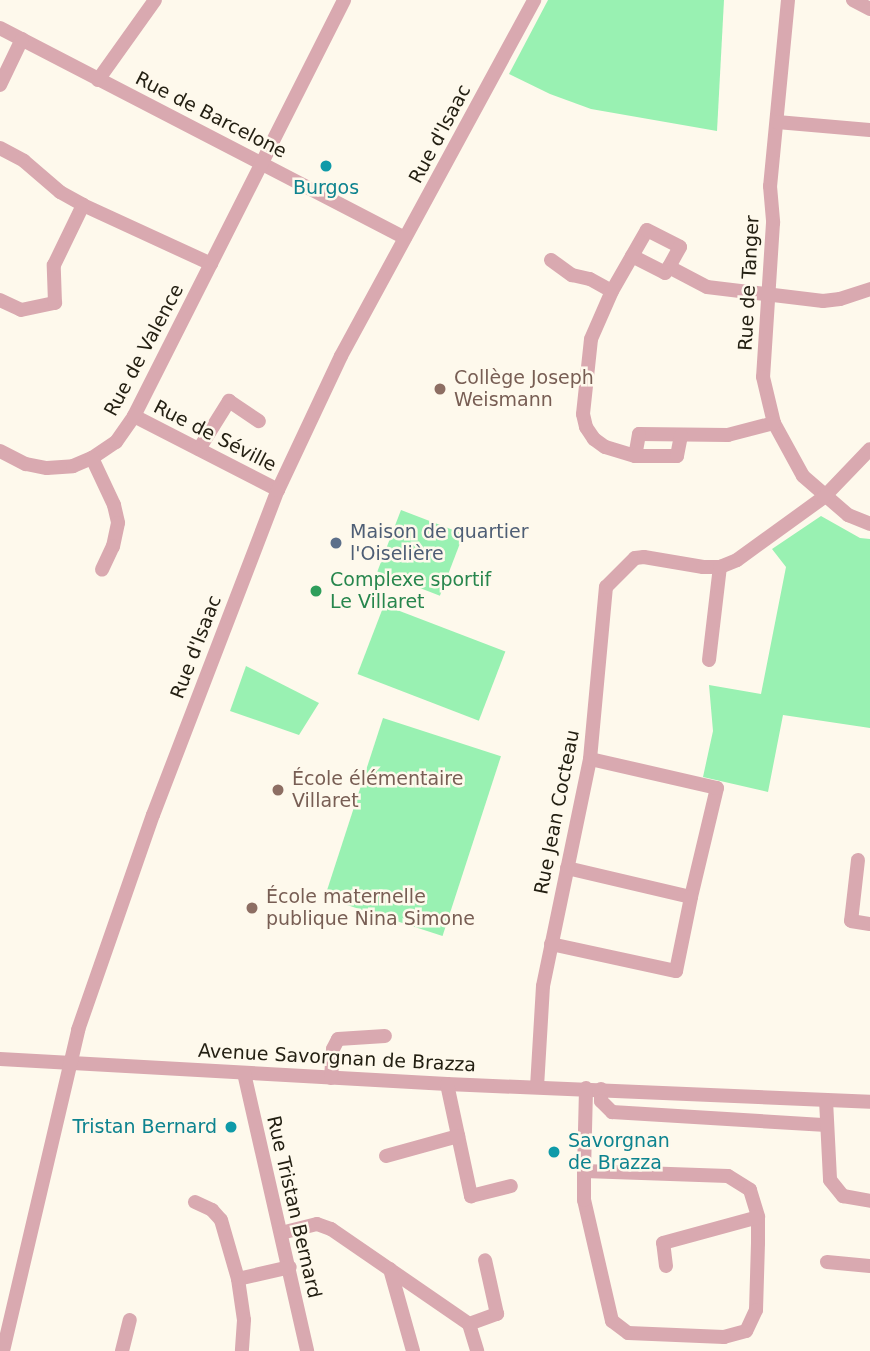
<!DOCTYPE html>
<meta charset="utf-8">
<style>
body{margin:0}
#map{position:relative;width:870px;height:1351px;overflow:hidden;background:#fef9ec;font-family:"DejaVu Sans",sans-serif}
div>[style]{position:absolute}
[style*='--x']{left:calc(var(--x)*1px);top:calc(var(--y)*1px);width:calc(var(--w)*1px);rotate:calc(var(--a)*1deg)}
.green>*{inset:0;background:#99f1b2;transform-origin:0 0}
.minor>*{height:14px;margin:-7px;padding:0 7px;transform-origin:7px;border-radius:7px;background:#d9a9b0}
.dots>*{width:19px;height:19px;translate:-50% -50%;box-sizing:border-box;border:4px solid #fef9ec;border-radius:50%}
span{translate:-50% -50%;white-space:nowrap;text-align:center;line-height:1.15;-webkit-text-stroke:5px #fef9ec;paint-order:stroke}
.street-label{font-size:19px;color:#242013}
.culture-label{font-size:19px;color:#0d838f}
.right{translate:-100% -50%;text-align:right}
.left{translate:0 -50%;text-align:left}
.education-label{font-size:19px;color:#785e54}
.service-label{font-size:19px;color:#4e5e75}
.leisure-label{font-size:19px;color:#27864d}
</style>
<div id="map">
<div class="green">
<div style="clip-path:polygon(548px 0,724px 0,717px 131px,591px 109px,550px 94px,509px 74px)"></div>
<div style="left:401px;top:510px;width:67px;height:66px;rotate:21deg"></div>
<div style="clip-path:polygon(821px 516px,860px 538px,870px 539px,870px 728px,783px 715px,768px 792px,703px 777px,713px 731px,709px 685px,761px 694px,786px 567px,772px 549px)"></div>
<div style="left:384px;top:605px;width:130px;height:74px;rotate:21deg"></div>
<div style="clip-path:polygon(246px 666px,319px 703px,299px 735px,230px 711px)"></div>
<div style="left:383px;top:718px;width:124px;height:189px;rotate:18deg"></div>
</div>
<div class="minor">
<div style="--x:788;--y:0;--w:187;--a:95.5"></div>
<div style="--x:770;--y:186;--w:37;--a:85"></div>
<div style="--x:773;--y:223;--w:154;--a:93.7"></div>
<div style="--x:763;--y:377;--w:47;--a:76.6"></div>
<div style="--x:774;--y:423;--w:60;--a:61.3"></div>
<div style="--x:803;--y:476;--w:60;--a:40.9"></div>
<div style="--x:848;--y:515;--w:24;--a:22"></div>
<div style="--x:853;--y:0;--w:19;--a:28"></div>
<div style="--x:0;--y:28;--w:456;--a:27.4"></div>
<div style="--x:98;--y:80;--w:98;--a:-54.5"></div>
<div style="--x:0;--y:85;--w:51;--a:-64.4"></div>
<div style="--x:777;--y:122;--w:93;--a:4.9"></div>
<div style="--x:0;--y:148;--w:27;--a:28"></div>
<div style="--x:24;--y:161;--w:48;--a:40.7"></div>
<div style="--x:60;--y:192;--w:26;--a:29"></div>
<div style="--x:83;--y:205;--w:141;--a:24.7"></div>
<div style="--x:632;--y:256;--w:37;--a:27"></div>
<div style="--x:665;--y:273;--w:7;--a:-56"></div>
<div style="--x:551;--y:260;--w:26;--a:36"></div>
<div style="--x:572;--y:275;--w:18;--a:13"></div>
<div style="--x:590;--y:279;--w:25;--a:29"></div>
<div style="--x:0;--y:300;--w:23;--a:25"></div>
<div style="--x:21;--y:310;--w:35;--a:-12"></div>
<div style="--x:55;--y:303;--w:38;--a:-92"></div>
<div style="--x:54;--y:265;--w:67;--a:-64.2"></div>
<div style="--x:134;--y:416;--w:162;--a:27.2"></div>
<div style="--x:774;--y:423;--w:48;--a:165.4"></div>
<div style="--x:728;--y:435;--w:89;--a:-179.4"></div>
<div style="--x:639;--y:434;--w:22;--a:100"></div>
<div style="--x:635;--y:456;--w:31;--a:-163"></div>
<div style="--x:605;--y:447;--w:14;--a:-144"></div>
<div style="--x:594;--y:439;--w:14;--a:-124"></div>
<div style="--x:586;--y:427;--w:13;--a:-103"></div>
<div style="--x:583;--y:414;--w:75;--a:-83.9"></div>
<div style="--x:591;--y:339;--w:52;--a:-66.4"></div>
<div style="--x:612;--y:291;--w:70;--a:-60.2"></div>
<div style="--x:647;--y:230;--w:37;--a:27"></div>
<div style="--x:680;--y:247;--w:23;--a:119"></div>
<div style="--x:669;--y:267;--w:43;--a:27.8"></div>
<div style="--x:707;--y:287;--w:117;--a:6.9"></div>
<div style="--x:823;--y:301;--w:17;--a:-7"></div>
<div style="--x:840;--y:299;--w:32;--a:-18"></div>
<div style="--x:199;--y:449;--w:57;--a:-58"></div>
<div style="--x:229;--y:401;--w:36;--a:34"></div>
<div style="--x:0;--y:451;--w:29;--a:27"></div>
<div style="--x:26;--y:464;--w:21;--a:11"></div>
<div style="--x:47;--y:468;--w:26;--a:-4"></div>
<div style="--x:73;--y:466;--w:21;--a:-23"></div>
<div style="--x:92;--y:458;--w:29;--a:-34"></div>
<div style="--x:116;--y:442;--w:32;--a:-55"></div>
<div style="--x:134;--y:416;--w:466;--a:-63.2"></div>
<div style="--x:635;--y:456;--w:42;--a:0"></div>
<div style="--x:677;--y:456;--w:21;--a:-79"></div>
<div style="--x:92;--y:458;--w:52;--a:64.9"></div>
<div style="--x:114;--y:505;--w:18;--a:77"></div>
<div style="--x:118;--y:523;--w:24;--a:102"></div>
<div style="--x:113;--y:546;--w:26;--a:115"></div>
<div style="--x:709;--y:660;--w:94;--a:-83.3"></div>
<div style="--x:858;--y:860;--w:61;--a:96.5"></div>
<div style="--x:851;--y:921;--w:19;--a:9"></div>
<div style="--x:567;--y:868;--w:127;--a:13.2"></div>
<div style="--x:691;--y:897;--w:112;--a:-76.6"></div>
<div style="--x:717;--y:788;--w:130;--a:-167.1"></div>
<div style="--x:551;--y:944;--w:128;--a:12.2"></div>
<div style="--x:676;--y:971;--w:76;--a:-78.5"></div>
<div style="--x:0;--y:1059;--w:448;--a:3.2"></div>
<div style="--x:447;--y:1084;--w:423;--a:2.4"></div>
<div style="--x:244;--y:1073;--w:285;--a:77.2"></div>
<div style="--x:331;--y:1078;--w:29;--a:-86"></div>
<div style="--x:333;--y:1049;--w:11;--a:-63"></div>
<div style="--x:338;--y:1039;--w:47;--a:-3.7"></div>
<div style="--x:447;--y:1084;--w:115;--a:77.9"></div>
<div style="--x:471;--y:1196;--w:41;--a:-14"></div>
<div style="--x:537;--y:1087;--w:101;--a:-86.6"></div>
<div style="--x:543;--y:986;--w:232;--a:-78.3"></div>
<div style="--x:590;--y:759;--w:173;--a:-84.7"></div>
<div style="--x:606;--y:587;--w:41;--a:-45"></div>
<div style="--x:635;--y:558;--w:9;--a:-6"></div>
<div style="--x:644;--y:557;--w:60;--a:9.6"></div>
<div style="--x:703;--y:567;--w:17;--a:0"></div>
<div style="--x:720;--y:567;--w:18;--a:-22"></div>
<div style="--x:737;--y:560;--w:107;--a:-35.9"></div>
<div style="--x:824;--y:497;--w:66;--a:-46.2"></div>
<div style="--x:601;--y:1089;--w:12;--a:90"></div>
<div style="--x:601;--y:1101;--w:16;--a:45"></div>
<div style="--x:612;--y:1112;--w:215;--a:3.5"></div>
<div style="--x:826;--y:1100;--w:80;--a:87.1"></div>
<div style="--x:830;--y:1180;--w:21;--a:51"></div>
<div style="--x:843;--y:1196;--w:27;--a:10"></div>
<div style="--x:386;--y:1156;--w:75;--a:-15.5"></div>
<div style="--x:584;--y:1171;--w:144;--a:2"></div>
<div style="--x:728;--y:1176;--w:26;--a:32"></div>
<div style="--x:750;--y:1190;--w:28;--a:73"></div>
<div style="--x:758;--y:1217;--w:26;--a:90"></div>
<div style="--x:758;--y:1243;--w:67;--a:91.7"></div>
<div style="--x:756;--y:1310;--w:23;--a:115"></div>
<div style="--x:746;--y:1331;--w:23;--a:165"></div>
<div style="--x:724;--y:1337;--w:96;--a:-177.6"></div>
<div style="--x:628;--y:1333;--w:20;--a:-143"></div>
<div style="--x:612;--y:1321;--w:124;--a:-103"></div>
<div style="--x:584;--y:1200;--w:29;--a:-90"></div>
<div style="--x:584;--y:1171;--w:83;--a:-88.6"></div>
<div style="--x:195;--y:1202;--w:19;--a:25"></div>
<div style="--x:212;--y:1210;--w:13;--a:48"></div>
<div style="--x:221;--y:1220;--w:61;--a:73.9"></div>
<div style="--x:238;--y:1279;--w:41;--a:81.7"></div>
<div style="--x:244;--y:1320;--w:30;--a:94"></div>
<div style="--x:281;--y:1233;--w:37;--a:-14"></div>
<div style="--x:317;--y:1224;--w:15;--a:20"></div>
<div style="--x:331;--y:1229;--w:168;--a:34.5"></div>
<div style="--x:469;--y:1324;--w:28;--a:73"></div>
<div style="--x:827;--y:1262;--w:43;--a:5.3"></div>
<div style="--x:666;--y:1266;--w:23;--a:-97"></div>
<div style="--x:663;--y:1243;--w:98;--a:-15.3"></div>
<div style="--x:390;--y:1269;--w:85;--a:74.3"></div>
<div style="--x:238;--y:1279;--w:53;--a:-13"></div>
<div style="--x:469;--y:1324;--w:30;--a:-20"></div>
<div style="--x:497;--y:1314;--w:55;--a:-102.5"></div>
<div style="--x:3;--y:1351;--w:330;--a:-76.8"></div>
<div style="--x:78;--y:1030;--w:228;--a:-70.8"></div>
<div style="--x:153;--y:815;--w:348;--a:-69"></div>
<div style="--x:278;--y:490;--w:148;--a:-64.8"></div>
<div style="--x:341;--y:356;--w:405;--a:-61.5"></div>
<div style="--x:122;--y:1351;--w:32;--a:-76"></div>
</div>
<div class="dots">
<div style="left:326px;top:166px;background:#0f9aa8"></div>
<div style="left:440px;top:389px;background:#8d6e63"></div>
<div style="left:336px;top:543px;background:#5c6f8a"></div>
<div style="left:316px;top:591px;background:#2e9e5b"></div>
<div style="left:278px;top:790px;background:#8d6e63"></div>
<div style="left:252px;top:908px;background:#8d6e63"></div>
<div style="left:231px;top:1127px;background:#0f9aa8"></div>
<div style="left:554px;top:1152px;background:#0f9aa8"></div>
</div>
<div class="street-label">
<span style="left:211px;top:115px;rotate:27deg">Rue de Barcelone</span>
<span style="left:440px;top:134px;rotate:-62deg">Rue d'Isaac</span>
<span style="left:749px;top:283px;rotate:-87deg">Rue de Tanger</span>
<span style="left:144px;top:350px;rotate:-62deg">Rue de Valence</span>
<span style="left:215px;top:436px;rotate:27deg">Rue de Séville</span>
<span style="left:196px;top:647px;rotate:-69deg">Rue d'Isaac</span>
<span style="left:557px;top:812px;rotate:-79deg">Rue Jean Cocteau</span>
<span style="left:337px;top:1058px;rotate:3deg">Avenue Savorgnan de Brazza</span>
<span style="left:294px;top:1207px;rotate:77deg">Rue Tristan Bernard</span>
</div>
<div class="culture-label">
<span style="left:326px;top:188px">Burgos</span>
<span class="right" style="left:217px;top:1127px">Tristan Bernard</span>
<span class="left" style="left:568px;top:1152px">Savorgnan<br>de Brazza</span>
</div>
<div class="education-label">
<span class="left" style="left:454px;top:389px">Collège Joseph<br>Weismann</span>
<span class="left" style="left:292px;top:790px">École élémentaire<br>Villaret</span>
<span class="left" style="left:266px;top:908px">École maternelle<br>publique Nina Simone</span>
</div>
<div class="service-label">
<span class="left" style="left:350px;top:543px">Maison de quartier<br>l'Oiselière</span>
</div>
<div class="leisure-label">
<span class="left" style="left:330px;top:591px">Complexe sportif<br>Le Villaret</span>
</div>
</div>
